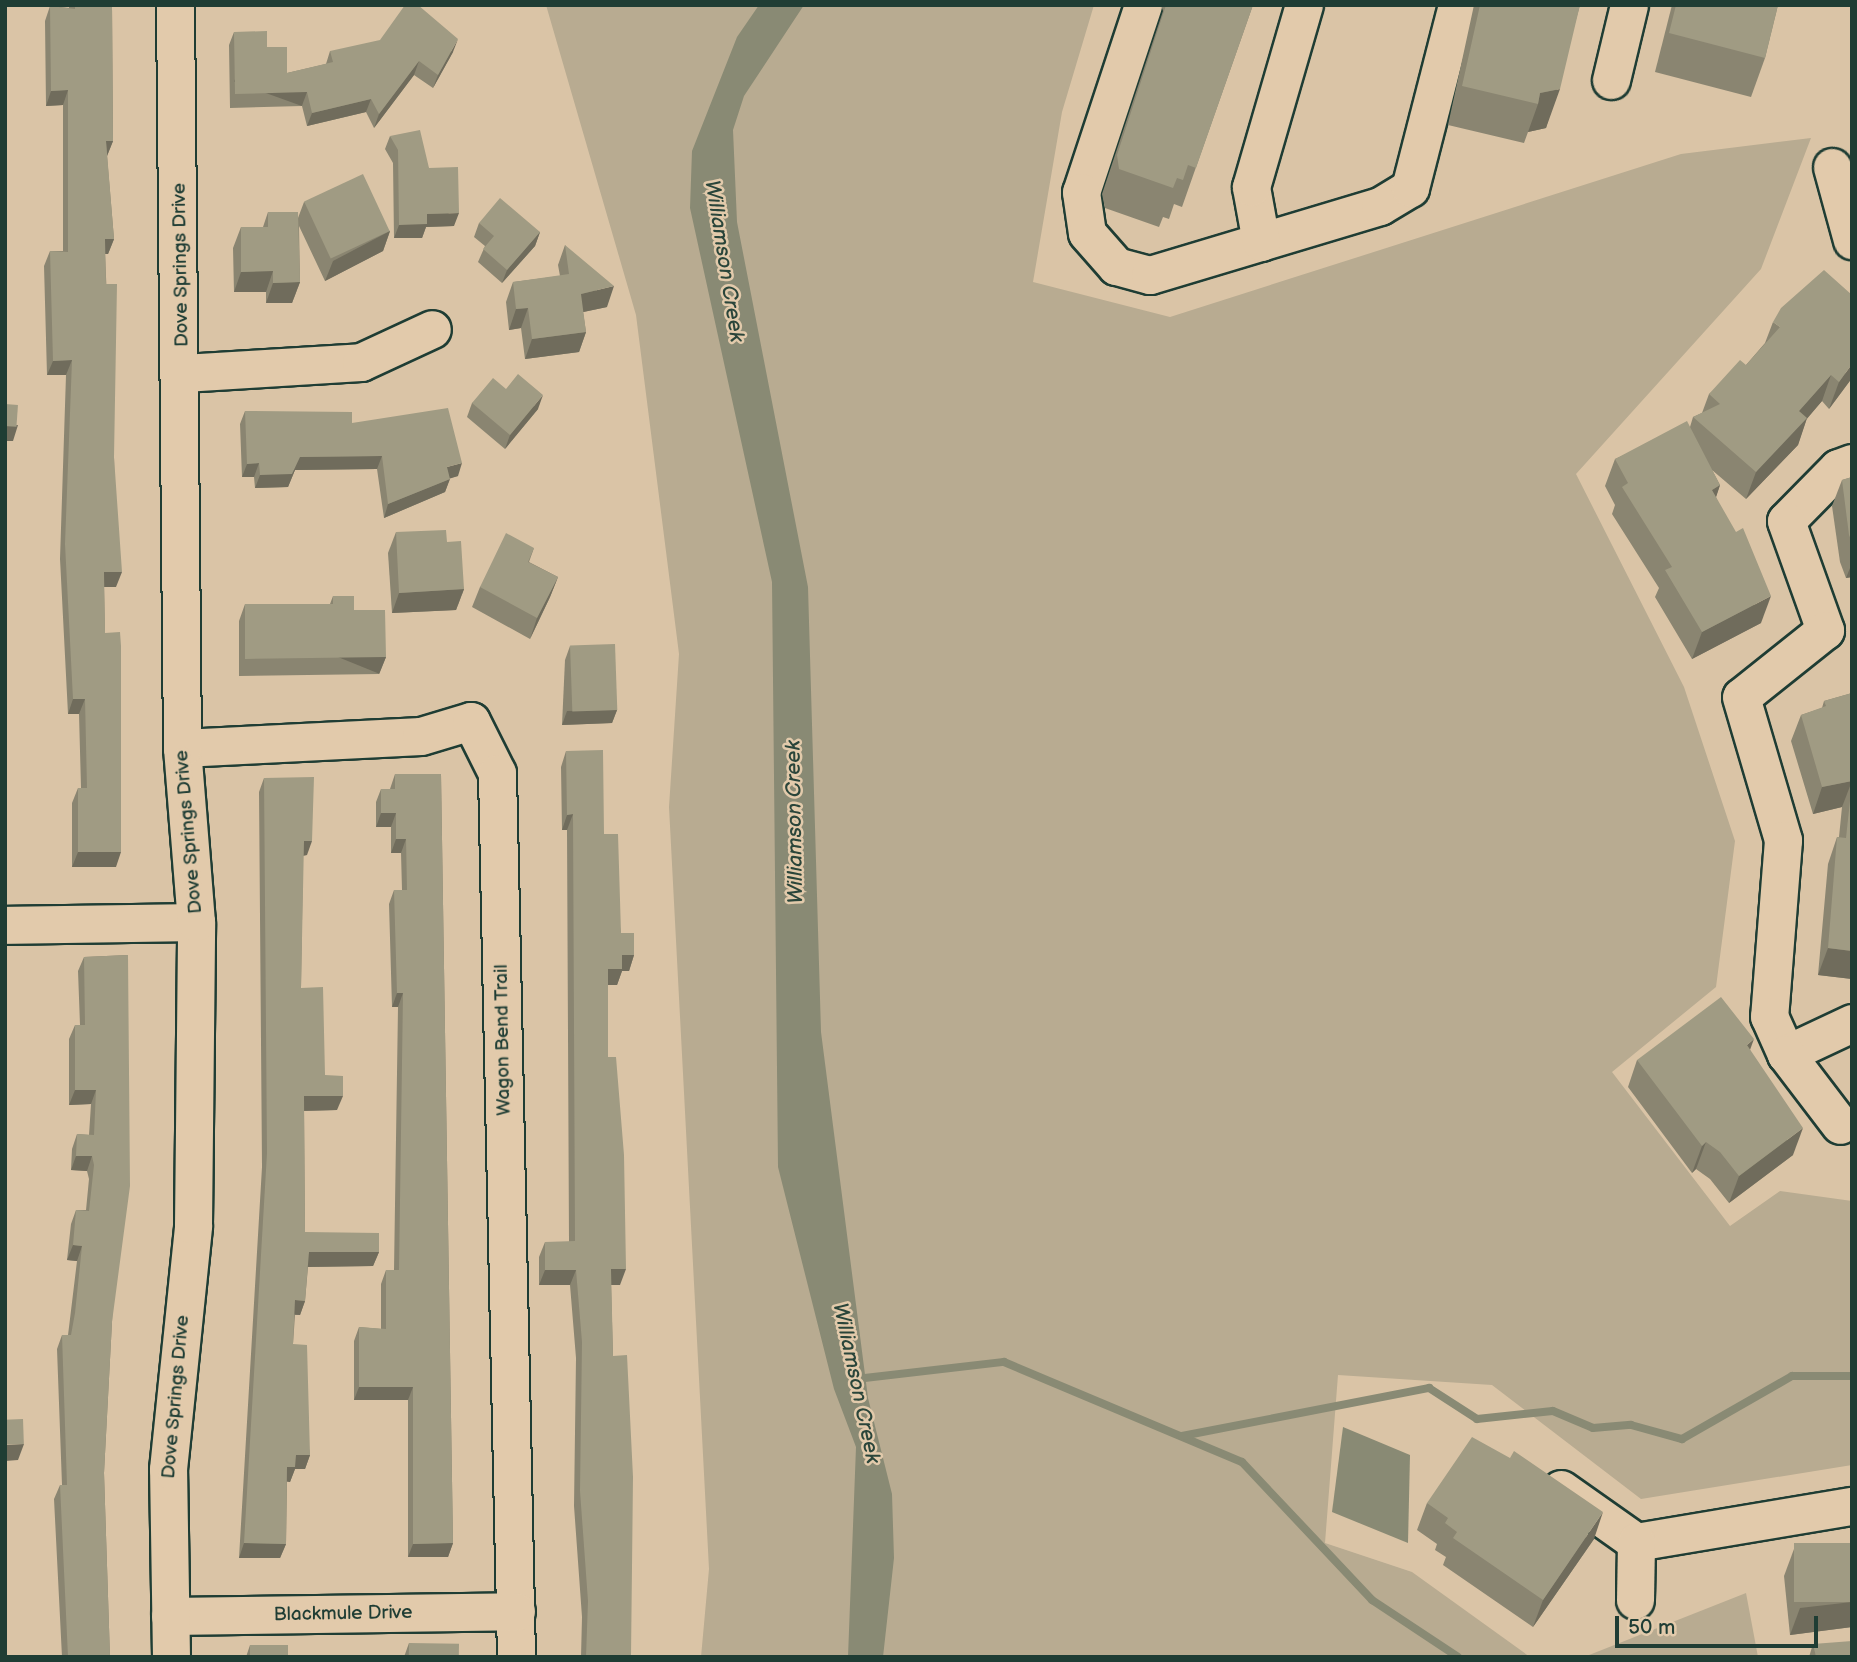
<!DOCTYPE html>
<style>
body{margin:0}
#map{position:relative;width:1857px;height:1662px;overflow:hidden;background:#dac4a6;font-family:"Balsamiq Sans",sans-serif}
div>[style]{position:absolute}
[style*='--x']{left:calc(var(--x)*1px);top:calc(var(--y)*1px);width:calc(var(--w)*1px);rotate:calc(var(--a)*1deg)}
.green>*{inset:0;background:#b8ab91}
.water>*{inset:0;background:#898a74}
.stream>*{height:8px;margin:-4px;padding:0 4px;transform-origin:4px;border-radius:4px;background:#898a74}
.roads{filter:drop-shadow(2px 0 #1f3d34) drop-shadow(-2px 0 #1f3d34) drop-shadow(0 2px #1f3d34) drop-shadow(0 -2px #1f3d34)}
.minor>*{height:37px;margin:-18.5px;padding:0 18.5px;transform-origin:18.5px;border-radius:18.5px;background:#e2caab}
.wall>*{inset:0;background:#8a8571}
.shaded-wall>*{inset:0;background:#706c5c;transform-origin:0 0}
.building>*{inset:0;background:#a09b83;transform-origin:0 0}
span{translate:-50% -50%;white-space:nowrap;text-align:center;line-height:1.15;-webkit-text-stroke:5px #e2caab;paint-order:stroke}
.street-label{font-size:19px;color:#1f3d34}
.water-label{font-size:21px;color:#2a453a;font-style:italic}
.frame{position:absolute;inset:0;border:7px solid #1f3d34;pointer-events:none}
.scale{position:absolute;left:1615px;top:1616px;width:203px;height:32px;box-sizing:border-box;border:4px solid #1f3d34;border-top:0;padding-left:9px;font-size:21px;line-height:24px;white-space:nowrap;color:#1f3d34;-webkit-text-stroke:5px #e2caab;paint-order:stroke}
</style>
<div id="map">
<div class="green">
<div style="clip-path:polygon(546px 5px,1094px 5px,1062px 112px,1033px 282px,1170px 317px,1681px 154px,1811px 138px,1761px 269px,1576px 474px,1684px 687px,1735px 841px,1716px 987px,1612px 1072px,1730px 1226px,1780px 1191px,1852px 1201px,1852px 1465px,1641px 1499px,1492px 1385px,1338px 1375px,1325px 1543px,1412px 1572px,1530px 1657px,701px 1657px,709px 1569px,669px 807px,679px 654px,636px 315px)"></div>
<div style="clip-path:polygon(1746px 1593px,1758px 1657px,1584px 1657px)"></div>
</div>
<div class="water">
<div style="clip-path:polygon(759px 5px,804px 5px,744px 96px,733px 130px,737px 222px,808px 587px,821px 1032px,868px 1398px,892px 1494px,894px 1558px,883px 1657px,848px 1657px,856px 1447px,834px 1389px,778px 1167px,772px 582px,690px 208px,692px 151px,737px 37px)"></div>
<div style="clip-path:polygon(1343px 1427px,1410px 1455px,1408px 1543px,1332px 1512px)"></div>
</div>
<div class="stream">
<div style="--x:856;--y:1379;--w:149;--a:-6.6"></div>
<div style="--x:1004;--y:1362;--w:258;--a:22.8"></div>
<div style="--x:1242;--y:1462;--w:190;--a:46.7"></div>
<div style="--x:1372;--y:1600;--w:103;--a:33.5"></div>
<div style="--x:1182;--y:1436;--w:252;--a:-11"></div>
<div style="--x:1429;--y:1388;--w:57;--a:32.9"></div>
<div style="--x:1477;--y:1419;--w:76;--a:-6"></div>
<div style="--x:1553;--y:1411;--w:43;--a:23"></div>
<div style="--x:1593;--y:1428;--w:38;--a:-5"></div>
<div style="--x:1631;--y:1425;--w:53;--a:15.4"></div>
<div style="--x:1682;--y:1439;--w:127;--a:-29.8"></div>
<div style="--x:1792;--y:1376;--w:60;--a:0"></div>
</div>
<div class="roads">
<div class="minor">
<div style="--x:1143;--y:5;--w:197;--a:108.3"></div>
<div style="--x:1081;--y:192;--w:41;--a:81.7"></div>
<div style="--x:1087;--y:233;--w:44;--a:48.7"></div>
<div style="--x:1116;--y:266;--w:35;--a:15"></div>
<div style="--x:1150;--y:275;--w:240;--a:-16.7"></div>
<div style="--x:1380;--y:206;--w:35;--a:-31"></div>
<div style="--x:1410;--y:188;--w:189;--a:-75.6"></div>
<div style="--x:1611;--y:80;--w:77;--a:-76.5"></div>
<div style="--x:1832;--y:167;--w:76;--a:74.7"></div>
<div style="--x:1261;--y:242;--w:56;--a:-100.3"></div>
<div style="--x:1251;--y:187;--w:190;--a:-73.8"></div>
<div style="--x:183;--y:373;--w:178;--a:-3.5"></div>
<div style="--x:361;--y:362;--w:78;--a:-24.9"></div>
<div style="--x:1852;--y:463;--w:15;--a:160"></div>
<div style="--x:1838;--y:468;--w:74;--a:134.5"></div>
<div style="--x:1786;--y:521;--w:116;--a:70.3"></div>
<div style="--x:1825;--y:630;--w:107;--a:141.4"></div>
<div style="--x:1741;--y:697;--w:149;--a:73.6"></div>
<div style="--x:1783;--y:840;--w:177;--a:94.5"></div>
<div style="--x:1769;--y:1016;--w:42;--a:65.9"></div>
<div style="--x:1786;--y:1054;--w:73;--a:-25.2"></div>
<div style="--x:182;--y:748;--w:239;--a:-2.9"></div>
<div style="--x:421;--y:736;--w:52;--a:-16.7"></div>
<div style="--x:471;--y:721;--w:58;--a:63.4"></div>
<div style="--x:497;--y:773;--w:884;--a:88.77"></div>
<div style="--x:5;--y:925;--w:191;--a:-0.9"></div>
<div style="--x:1786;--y:1054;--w:89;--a:52.7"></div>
<div style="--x:1561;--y:1489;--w:92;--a:35.2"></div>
<div style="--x:1636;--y:1542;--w:219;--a:-9.5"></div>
<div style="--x:1635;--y:1600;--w:58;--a:-89"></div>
<div style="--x:170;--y:1616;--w:346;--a:-0.8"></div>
<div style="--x:171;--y:1657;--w:188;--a:-90.9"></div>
<div style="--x:168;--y:1469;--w:245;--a:-84.1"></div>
<div style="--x:193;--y:1225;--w:303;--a:-89.4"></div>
<div style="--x:196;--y:922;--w:175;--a:-94.6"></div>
<div style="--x:182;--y:748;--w:743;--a:-90.54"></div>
</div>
</div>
<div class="wall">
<div style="clip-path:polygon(69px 5px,112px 5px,113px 141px,107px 156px,114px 239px,108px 254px,105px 254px,114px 457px,116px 587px,104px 587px,105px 633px,116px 867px,72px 867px,72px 803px,78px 788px,81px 788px,79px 714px,68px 714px,60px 559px,66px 375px,47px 375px,44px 266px,50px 251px,63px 251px,63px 105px,46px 106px,45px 21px,50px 6px,69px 8px)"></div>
<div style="clip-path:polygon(1161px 5px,1253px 5px,1182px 207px,1174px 204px,1169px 219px,1163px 217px,1159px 227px,1105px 208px,1102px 194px,1163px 11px)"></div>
<div style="clip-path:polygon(1474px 5px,1580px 5px,1546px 128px,1528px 132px,1524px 143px,1448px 125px)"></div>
<div style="clip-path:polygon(1672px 5px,1778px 5px,1765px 58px,1751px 97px,1655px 72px)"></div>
<div style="clip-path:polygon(234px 32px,267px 47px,287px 73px,326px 64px,330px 51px,453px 52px,433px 88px,414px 75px,374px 128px,366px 112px,307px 126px,302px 106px,230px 108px,229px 45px)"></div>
<div style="clip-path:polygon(390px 136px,429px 168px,454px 226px,426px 227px,422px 238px,394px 238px,393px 163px,385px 149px)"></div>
<div style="clip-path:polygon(304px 202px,390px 231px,383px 251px,325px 281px,299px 226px,300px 282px,292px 303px,266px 303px,266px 292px,234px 292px,233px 248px,241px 227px,263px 227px,268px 212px,298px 218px)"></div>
<div style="clip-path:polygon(479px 223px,540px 232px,535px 246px,502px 283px,478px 262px,485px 246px,474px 237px)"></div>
<div style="clip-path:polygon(565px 245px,607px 307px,583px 312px,586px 332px,579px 352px,525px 359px,521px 328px,509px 330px,506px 302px,513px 282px,560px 276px,558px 265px)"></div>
<div style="clip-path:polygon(1773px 322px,1852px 378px,1829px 409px,1822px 401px,1807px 418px,1798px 445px,1746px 499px,1712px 470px,1720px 485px,1716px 497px,1761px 623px,1692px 659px,1655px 597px,1659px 588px,1612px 514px,1615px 505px,1605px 486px,1615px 459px,1690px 427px,1693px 417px,1702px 413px,1709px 394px,1746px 365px,1765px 343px)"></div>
<div style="clip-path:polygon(506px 389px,538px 409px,505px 449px,467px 417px,472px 403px)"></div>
<div style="clip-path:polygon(245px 411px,352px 423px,458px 476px,450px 478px,445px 492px,384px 518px,377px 469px,295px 470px,288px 487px,255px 488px,254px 477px,242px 477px,240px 424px)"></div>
<div style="clip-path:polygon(1852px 477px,1852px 577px,1846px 578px,1840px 562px,1832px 506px,1842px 480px)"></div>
<div style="clip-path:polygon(396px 532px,447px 542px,464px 589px,456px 610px,392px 613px,388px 553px)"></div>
<div style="clip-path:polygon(534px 548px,529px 562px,558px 577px,550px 597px,530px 639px,472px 607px,480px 587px)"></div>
<div style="clip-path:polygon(333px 596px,354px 610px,386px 657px,379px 674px,239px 676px,239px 621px,245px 604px,330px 604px)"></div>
<div style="clip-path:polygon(570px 646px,617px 710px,612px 723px,562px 725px,565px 660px)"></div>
<div style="clip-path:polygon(1852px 693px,1852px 979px,1818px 975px,1828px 864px,1837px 837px,1839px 837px,1842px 807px,1813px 814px,1791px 741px,1801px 715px,1822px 708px,1824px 701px)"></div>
<div style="clip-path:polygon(566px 751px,604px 834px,621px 933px,634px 955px,629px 971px,622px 971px,617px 985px,608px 985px,608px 1057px,620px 1285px,611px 1285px,613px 1356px,631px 1657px,581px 1657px,582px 1617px,574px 1506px,576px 1358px,570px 1285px,539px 1285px,539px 1257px,545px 1242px,569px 1242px,567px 830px,562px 830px,561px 767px)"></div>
<div style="clip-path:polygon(395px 774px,441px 774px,453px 1543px,448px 1557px,408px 1557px,408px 1400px,354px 1400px,354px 1341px,359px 1327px,381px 1329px,381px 1284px,386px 1270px,394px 1270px,398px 1007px,392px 1007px,389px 904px,394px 890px,402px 890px,401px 853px,391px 853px,391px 827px,376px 827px,376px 802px,381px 789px,390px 789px)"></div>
<div style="clip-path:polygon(264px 778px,307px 855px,303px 856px,301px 988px,325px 1075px,337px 1110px,304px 1111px,305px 1232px,379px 1252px,373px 1266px,308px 1267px,305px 1301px,300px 1315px,295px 1315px,293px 1344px,310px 1455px,305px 1469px,295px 1469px,290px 1482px,287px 1481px,286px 1544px,280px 1558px,239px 1558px,262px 1167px,259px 792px)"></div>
<div style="clip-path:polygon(128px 955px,112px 1322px,104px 1473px,110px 1657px,62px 1657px,54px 1499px,60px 1485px,62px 1485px,57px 1349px,62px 1335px,68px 1335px,69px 1327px,77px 1261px,67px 1260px,71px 1224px,76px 1210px,86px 1210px,89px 1179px,87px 1171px,71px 1170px,72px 1149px,77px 1134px,89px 1135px,91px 1104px,69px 1105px,69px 1039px,75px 1025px,80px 1025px,78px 971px,84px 957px)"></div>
<div style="clip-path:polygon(1750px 1050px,1793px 1155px,1729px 1203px,1710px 1179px,1696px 1169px,1692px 1173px,1628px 1087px,1637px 1060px)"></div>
<div style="clip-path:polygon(1427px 1503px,1594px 1539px,1533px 1627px,1443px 1565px,1446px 1557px,1435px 1550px,1437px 1544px,1417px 1530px)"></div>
<div style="clip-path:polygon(1852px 1543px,1852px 1627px,1790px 1635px,1784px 1576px,1794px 1549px)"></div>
<div style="clip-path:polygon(409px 1643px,458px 1657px,404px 1657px)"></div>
<div style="clip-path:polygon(1813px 1644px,1852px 1657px,1809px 1657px)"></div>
<div style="clip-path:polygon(250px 1645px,289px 1657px,246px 1657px)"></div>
</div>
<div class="shaded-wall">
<div style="clip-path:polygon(458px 39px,453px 52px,433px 88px,438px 75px)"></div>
<div style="clip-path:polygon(419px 61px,414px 75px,374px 128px,379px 114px)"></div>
<div style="clip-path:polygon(1560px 89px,1546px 128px,1528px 132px,1538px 104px,1540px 93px)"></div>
<div style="clip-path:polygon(68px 90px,63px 105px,46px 106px,51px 91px)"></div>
<div style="left:307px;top:92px;width:15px;height:72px;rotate:110deg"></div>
<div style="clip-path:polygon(371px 99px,366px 112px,307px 126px,312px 113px)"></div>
<div style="clip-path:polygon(106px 141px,113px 141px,107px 156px)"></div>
<div style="clip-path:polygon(459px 213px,454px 226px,426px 227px,422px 238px,394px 238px,399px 225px,427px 214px)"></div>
<div style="clip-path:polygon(390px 231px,383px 251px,325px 281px,333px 261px)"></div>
<div style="clip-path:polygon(540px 232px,535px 246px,502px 283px,507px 270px)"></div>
<div style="clip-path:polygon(105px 239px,114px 239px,108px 254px,100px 254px)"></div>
<div style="clip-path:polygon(273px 271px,266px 292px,234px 292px,241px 272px)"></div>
<div style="clip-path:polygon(300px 282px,292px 303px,266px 303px,273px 283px)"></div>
<div style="clip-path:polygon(614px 286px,607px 307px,574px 314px,581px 294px)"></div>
<div style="clip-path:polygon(528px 308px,521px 328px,509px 330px,516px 309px)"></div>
<div style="clip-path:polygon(586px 332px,579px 352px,525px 359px,532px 339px)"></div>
<div style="clip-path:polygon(72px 360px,66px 375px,47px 375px,53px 361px)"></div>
<div style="clip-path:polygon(1852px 364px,1852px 378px,1829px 409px,1839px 382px)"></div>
<div style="clip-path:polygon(1831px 375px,1822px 401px,1806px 420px,1807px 418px,1798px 445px,1746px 499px,1756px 472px,1799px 411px)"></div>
<div style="clip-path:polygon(543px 395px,538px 409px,505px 449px,510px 435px)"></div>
<div style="clip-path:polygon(18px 425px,13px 441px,5px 441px,5px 426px)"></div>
<div style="clip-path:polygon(382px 456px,377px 469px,295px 470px,288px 487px,255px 488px,260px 475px,300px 457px)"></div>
<div style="clip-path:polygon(259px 463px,254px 477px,242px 477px,247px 464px)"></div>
<div style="clip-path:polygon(462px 463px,458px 476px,442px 481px,447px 467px)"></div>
<div style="clip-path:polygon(450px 479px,445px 492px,384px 518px,388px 504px)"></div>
<div style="clip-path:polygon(1720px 485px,1711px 512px,1712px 490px)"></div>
<div style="clip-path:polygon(1852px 563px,1852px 577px,1846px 578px)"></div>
<div style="clip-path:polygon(104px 572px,122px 572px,116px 587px,99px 587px)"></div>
<div style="clip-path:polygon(558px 577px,550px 597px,530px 639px,537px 618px)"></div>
<div style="clip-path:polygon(464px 589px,456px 610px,392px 613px,399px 593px)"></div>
<div style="clip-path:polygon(1771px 596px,1761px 623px,1692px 659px,1702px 632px)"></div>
<div style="left:386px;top:657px;width:18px;height:141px;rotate:112deg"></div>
<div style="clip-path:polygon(73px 699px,85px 699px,79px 714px,68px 714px)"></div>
<div style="clip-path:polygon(617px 710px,612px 723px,562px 725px,567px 711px)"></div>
<div style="clip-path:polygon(1852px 781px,1842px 807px,1813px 814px,1822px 787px)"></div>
<div style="clip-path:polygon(381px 813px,396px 813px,391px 827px,376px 827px)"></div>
<div style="clip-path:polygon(573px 814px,567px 830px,562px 830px,567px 815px)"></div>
<div style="clip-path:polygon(396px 839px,406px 839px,401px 853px,391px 853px)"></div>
<div style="clip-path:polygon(304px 841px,312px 841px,307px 855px,298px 856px)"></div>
<div style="clip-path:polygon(78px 852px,121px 852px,116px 867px,72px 867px)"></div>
<div style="clip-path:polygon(1828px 948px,1852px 951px,1852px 979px,1818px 975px)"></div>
<div style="clip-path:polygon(622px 955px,634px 955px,629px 971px,622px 971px,617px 985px,602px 985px,608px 969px)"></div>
<div style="clip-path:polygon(397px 993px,403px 993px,398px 1007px,392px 1007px)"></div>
<div style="clip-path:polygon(1754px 1039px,1744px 1066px,1747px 1045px)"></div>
<div style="clip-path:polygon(75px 1090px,96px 1090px,91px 1104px,69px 1105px)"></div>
<div style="clip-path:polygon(304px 1096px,343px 1096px,337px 1110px,298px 1111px)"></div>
<div style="clip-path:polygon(1803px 1128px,1793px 1155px,1729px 1203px,1739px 1176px)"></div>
<div style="clip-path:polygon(1706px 1142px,1696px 1169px,1692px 1173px,1702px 1146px)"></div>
<div style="clip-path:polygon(76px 1156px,92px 1156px,87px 1171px,71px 1170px)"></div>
<div style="clip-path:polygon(73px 1245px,82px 1246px,77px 1261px,67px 1260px)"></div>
<div style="clip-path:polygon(309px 1252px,379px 1252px,373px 1266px,304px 1267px)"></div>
<div style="clip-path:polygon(611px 1269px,626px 1269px,620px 1285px,605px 1285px)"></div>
<div style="clip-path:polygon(545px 1270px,576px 1270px,570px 1285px,539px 1285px)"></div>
<div style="clip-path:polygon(295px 1300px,305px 1301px,300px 1315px,290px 1314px)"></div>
<div style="clip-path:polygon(359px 1387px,413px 1387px,408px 1400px,354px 1400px)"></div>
<div style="clip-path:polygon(24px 1444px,18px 1460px,5px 1461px,5px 1445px)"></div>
<div style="clip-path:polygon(296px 1455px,310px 1455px,305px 1469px,295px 1469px,290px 1482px,281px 1481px,287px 1467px)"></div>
<div style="clip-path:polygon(1603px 1512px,1594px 1539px,1533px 1627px,1543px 1600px)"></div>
<div style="clip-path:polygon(244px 1543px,286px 1544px,280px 1558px,239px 1558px)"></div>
<div style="clip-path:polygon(453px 1543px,448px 1557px,408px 1557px,413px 1544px)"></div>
<div style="clip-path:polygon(1852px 1602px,1852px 1627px,1790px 1635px,1800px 1608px)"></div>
</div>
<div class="building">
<div style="clip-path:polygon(75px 5px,112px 5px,113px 141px,106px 141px,114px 239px,105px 239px,106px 284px,117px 284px,114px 457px,122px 572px,104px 572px,105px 633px,120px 632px,121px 646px,121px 852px,78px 852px,78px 788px,87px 788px,85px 699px,73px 699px,65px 544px,72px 360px,53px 361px,50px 251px,68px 252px,68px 90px,51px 91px,50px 6px,75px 9px)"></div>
<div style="clip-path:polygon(405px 5px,418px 5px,458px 39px,438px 75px,419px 61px,379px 114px,371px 99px,312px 113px,307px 92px,235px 94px,234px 32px,267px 31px,267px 47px,287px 47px,287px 73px,333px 62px,330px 51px,380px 40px)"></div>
<div style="clip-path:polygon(1166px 5px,1253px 5px,1196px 168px,1188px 165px,1183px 180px,1177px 178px,1173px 188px,1119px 169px,1117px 155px)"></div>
<div style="clip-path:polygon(1480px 5px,1580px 5px,1560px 89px,1540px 93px,1538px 104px,1462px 86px)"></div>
<div style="clip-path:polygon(1676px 5px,1778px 5px,1765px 58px,1669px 33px)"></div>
<div style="clip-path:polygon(420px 130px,429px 168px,458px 167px,459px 213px,427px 214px,427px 224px,399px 225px,398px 150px,390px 136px)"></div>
<div style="left:363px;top:174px;width:63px;height:65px;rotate:65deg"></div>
<div style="clip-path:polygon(500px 198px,540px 232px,507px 270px,483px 249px,494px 236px,479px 223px)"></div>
<div style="clip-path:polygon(268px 212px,298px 212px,300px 282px,273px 283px,273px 271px,241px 272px,241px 227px,268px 227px)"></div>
<div style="clip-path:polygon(565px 245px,614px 286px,581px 294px,586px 332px,532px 339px,528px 308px,516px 309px,513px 282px,569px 274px)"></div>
<div style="clip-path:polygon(1824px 270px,1852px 295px,1852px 364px,1839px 382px,1831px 375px,1799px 411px,1807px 418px,1756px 472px,1693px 417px,1720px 404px,1709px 394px,1740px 360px,1746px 365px,1780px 327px,1773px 322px,1781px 308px)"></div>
<div style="clip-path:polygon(518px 374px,543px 395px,510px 435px,472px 403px,493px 378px,506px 389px)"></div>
<div style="left:5px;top:404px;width:13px;height:22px;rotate:4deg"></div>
<div style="clip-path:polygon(448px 408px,462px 463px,447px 467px,450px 479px,388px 504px,382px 456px,300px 457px,292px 474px,260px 475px,259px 463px,247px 464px,245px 411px,352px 412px,352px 423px)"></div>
<div style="clip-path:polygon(1687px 421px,1720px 485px,1712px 490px,1736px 532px,1743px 528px,1771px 596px,1702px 632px,1665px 570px,1672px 567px,1622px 487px,1628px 483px,1615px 459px)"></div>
<div style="clip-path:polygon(1852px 477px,1852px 542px,1849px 535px,1842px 480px)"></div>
<div style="clip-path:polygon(446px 530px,447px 542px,461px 541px,464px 589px,399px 593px,396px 532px)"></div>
<div style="clip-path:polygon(506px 533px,534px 548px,528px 562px,558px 577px,537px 618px,480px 587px)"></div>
<div style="clip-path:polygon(333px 596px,354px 596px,354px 610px,385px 610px,386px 657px,245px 659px,245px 604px,333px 604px)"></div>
<div style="left:615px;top:644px;width:66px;height:45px;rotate:88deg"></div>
<div style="clip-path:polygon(5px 685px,7px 685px,6px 759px,5px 759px)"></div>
<div style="clip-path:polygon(1852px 693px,1852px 781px,1822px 787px,1801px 715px,1826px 706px,1824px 701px)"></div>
<div style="clip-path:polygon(603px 750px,604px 834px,618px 834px,621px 933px,634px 933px,634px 955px,622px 955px,622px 969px,608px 969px,608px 1057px,616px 1057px,624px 1155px,626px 1269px,611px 1269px,613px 1356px,627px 1355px,633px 1477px,631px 1657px,586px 1657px,588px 1601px,580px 1491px,582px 1342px,576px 1270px,545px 1270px,545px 1242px,575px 1241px,573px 814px,567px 815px,566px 751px)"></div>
<div style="clip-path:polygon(395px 774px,441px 774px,453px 1543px,413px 1544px,413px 1387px,359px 1387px,359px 1327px,386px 1329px,386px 1270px,399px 1270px,403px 993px,397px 993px,394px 890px,407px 890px,406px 839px,396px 839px,396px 813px,381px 813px,381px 789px,395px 789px)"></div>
<div style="clip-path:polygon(314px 777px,312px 841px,304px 841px,301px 988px,323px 987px,325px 1075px,343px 1076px,343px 1096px,304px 1096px,305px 1232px,379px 1233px,379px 1252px,309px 1252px,305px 1301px,295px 1300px,293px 1344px,307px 1345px,310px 1455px,296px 1455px,295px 1467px,287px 1467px,286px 1544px,244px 1543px,267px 1153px,264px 778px)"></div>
<div style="clip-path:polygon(1852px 782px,1852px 951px,1828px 948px,1837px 837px,1846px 838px)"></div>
<div style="clip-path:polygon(128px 955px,130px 1186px,112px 1322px,104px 1473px,110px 1657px,68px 1657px,60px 1485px,67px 1485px,62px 1335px,71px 1335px,75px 1313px,82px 1246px,73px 1245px,76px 1210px,89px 1211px,94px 1165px,92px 1156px,76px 1156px,77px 1134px,94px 1135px,96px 1090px,75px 1090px,75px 1025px,85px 1025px,84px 957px)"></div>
<div style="clip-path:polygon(1721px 997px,1754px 1039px,1747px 1045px,1803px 1128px,1739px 1176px,1720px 1152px,1706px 1142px,1702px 1146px,1637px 1060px)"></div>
<div style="left:23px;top:1419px;width:25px;height:18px;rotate:88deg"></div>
<div style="clip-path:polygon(1472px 1437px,1510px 1458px,1514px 1451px,1603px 1512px,1543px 1600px,1453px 1538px,1457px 1532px,1445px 1523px,1448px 1518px,1427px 1503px)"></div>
<div style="left:1852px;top:1543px;width:59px;height:58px;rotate:90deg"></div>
<div style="clip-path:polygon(1852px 1641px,1852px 1657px,1816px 1657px,1813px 1644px)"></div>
<div style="left:409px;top:1643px;width:50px;height:14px;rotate:1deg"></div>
<div style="left:250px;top:1645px;width:38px;height:12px"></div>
</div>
<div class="street-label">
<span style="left:181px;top:265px;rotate:-91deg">Dove Springs Drive</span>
<span style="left:189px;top:832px;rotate:-95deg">Dove Springs Drive</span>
<span style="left:503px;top:1040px;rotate:-91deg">Wagon Bend Trail</span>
<span style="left:176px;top:1397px;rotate:-85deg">Dove Springs Drive</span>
<span style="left:343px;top:1614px;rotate:-1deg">Blackmule Drive</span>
</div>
<div class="water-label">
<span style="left:724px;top:261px;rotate:81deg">Williamson Creek</span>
<span style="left:795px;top:822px;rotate:-91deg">Williamson Creek</span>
<span style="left:856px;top:1383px;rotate:78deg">Williamson Creek</span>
</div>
<div class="frame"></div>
<div class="scale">50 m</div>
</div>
